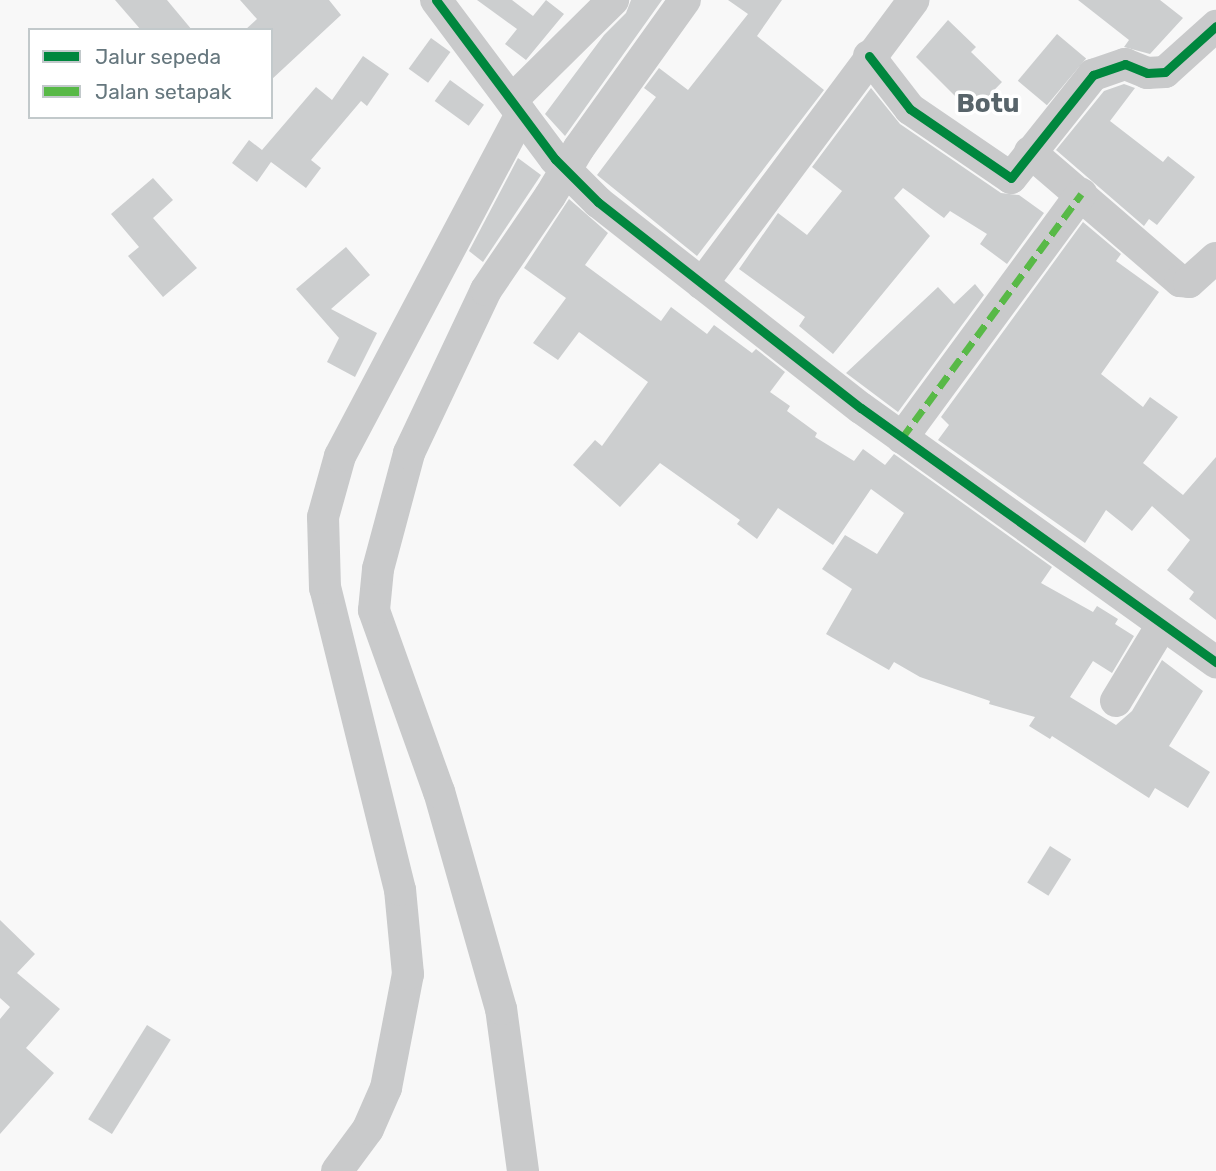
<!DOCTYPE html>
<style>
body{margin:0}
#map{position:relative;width:1216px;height:1171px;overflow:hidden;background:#f8f8f8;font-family:Rubik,sans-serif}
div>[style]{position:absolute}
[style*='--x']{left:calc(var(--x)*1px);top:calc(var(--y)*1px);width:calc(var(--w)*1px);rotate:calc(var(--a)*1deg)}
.building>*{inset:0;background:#cccecf;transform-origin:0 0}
.minor>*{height:32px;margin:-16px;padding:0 16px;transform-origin:16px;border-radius:16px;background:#c9cacb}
.minor-bridge>*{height:32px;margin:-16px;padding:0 16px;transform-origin:16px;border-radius:16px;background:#c9cacb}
.quiet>*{height:7px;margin-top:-3.5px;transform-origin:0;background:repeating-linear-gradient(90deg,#58b947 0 14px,transparent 0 21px)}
.cycleway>*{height:9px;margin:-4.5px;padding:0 4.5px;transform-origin:4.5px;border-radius:4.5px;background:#00873e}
span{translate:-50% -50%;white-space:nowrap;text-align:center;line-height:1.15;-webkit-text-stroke:7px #fff;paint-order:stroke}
.district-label{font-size:26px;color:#58646a;font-weight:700}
.legend{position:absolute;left:28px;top:28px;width:245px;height:91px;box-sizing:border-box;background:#fff;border:2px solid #c2c9cb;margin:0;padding:9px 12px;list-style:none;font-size:21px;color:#66777e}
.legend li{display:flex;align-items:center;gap:14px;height:35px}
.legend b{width:35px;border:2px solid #c2c9cb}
</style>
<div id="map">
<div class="building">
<div style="clip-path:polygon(115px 0,167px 0,192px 30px,141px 30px)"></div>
<div style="clip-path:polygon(240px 0,329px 0,341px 15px,271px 80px,271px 30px,245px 30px,257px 19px)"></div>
<div style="clip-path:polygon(477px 0,512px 0,533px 16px,546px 0,564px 14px,526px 60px,505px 44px,517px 29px)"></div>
<div style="clip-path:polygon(631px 0,662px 0,565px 136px,545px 114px,604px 35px,626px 13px)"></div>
<div style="clip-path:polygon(728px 0,782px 0,757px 36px,824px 90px,697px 256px,597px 175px,656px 97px,644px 88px,659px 68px,688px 90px,748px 14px)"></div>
<div style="clip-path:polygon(1078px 0,1160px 0,1183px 18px,1150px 54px,1124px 47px,1129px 40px)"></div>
<div style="clip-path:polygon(948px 20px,976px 47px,971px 52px,1002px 82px,972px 113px,916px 57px)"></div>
<div style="left:1057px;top:34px;width:38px;height:61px;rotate:40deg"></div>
<div style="left:431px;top:38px;width:24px;height:38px;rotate:36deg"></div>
<div style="clip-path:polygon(363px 56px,389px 74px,367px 106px,361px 101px,311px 160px,321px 168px,306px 188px,271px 162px,257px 182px,232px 163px,249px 140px,262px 150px,316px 87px,332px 100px)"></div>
<div style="left:450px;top:80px;width:42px;height:26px;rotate:36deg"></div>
<div style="clip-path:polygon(1124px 84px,1135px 88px,1110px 121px,1163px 162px,1168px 156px,1195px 177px,1157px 225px,1149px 219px,1144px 226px,1056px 150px,1104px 91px)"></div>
<div style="clip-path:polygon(871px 88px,900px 124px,1001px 193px,1019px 195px,1044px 213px,1007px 264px,980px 244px,987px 234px,950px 211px,944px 218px,903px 188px,894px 198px,930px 236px,833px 354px,799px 326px,805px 317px,739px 269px,778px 213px,807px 235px,842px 191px,812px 167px)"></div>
<div style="clip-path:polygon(518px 158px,541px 175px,483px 262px,469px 251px)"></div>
<div style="clip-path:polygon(153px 178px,173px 200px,153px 218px,197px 268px,163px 297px,128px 256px,139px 247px,111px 214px)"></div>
<div style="clip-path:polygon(569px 199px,608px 233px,585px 265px,661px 321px,671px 307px,707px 334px,714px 325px,752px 353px,756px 349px,785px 372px,770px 392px,790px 406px,787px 411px,817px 433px,815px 437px,854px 461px,863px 449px,885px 465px,894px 454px,1052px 567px,1041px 583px,1093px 612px,1097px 606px,1118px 619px,1115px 624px,1134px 636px,1112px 673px,1093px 661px,1070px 697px,1116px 725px,1132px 711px,1162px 660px,1203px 691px,1169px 746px,1210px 772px,1188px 808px,1155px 788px,1149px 798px,1052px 736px,1050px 739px,1029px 726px,1035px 717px,989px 704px,990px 701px,920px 677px,894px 662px,889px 670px,826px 634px,852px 589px,822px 569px,845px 535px,877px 554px,904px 513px,871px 489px,833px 545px,778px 508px,757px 539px,737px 524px,740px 520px,660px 463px,620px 507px,573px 465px,595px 440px,602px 446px,648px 382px,579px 332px,558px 360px,533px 343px,566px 298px,524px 268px)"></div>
<div style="clip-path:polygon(1083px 222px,1121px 254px,1116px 261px,1159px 292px,1101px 374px,1143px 407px,1150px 397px,1178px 417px,1143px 463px,1183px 495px,1216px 457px,1216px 620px,1189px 599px,1194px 592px,1167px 570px,1190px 540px,1152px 506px,1132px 531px,1106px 510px,1085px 543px,938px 440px,949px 425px,941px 417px)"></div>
<div style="clip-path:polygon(346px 247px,370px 275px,331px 309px,377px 333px,355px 377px,327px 362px,339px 338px,296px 289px)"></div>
<div style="clip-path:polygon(975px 284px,984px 295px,898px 412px,846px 373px,938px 287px,954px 304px)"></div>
<div style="left:1050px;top:846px;width:25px;height:43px;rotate:32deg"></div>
<div style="clip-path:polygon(0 920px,35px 954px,17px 973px,60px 1009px,26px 1048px,54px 1073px,0 1134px,0 1019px,10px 1007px,0 998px)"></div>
<div style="left:147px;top:1025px;width:28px;height:111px;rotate:32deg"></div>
</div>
<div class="minor">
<div style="--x:436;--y:0;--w:199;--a:53.2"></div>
<div style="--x:555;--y:159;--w:61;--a:45"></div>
<div style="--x:598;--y:202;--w:334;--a:38.1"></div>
<div style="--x:861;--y:408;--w:437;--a:35.6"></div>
<div style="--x:869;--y:56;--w:67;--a:52.3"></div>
<div style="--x:910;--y:109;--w:122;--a:34.3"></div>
<div style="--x:1011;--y:178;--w:132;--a:-51.5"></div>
<div style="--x:1093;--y:75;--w:34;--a:-19"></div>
<div style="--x:1125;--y:64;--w:24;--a:22"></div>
<div style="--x:1147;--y:73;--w:18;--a:-3"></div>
<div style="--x:1165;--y:72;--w:69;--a:-42"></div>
<div style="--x:513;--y:99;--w:141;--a:-44.7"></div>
<div style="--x:579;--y:148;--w:182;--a:-54.4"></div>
<div style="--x:1030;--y:152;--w:198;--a:40.7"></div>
<div style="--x:1180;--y:281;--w:9;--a:6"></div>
<div style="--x:1189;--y:282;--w:36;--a:-42"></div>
<div style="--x:702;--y:284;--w:354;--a:-53.3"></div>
<div style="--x:902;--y:438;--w:303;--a:-53.7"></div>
<div style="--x:1116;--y:701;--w:89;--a:-58.8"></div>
<div style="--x:337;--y:1171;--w:52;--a:-53.6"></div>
<div style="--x:368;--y:1129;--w:45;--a:-66.3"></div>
<div style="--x:386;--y:1088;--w:116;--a:-79.1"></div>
<div style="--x:408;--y:974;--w:84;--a:-95.4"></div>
<div style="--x:400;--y:890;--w:311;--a:-103.9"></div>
<div style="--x:325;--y:588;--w:71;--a:-91.6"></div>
<div style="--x:323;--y:517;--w:63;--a:-74.4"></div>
<div style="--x:340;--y:456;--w:387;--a:-62.1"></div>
<div style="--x:523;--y:1171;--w:163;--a:-97.7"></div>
<div style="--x:501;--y:1009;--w:226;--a:-105.9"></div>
<div style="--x:439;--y:792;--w:193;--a:-109.7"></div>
<div style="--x:374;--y:610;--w:41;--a:-84.4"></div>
<div style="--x:378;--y:569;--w:120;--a:-75"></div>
<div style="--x:409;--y:453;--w:180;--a:-64.7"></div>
<div style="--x:486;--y:290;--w:114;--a:-55.8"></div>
</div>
<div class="minor-bridge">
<div style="--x:550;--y:196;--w:56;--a:-58.9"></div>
</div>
<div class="quiet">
<div style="--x:902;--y:438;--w:303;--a:-53.7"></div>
</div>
<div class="cycleway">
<div style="--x:436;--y:0;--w:199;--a:53.2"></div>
<div style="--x:555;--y:159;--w:61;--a:45"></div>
<div style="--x:598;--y:202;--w:334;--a:38.1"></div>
<div style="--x:861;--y:408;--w:437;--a:35.6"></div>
<div style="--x:869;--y:56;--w:67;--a:52.3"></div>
<div style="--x:910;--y:109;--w:122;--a:34.3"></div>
<div style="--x:1011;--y:178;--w:132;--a:-51.5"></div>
<div style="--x:1093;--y:75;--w:34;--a:-19"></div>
<div style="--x:1125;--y:64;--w:24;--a:22"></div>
<div style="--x:1147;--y:73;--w:18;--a:-3"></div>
<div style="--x:1165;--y:72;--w:69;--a:-42"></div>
</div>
<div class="district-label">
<span style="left:988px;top:104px">Botu</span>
</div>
<ul class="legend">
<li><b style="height:9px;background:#00873e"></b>Jalur sepeda</li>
<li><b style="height:9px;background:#58b947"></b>Jalan setapak</li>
</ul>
</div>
